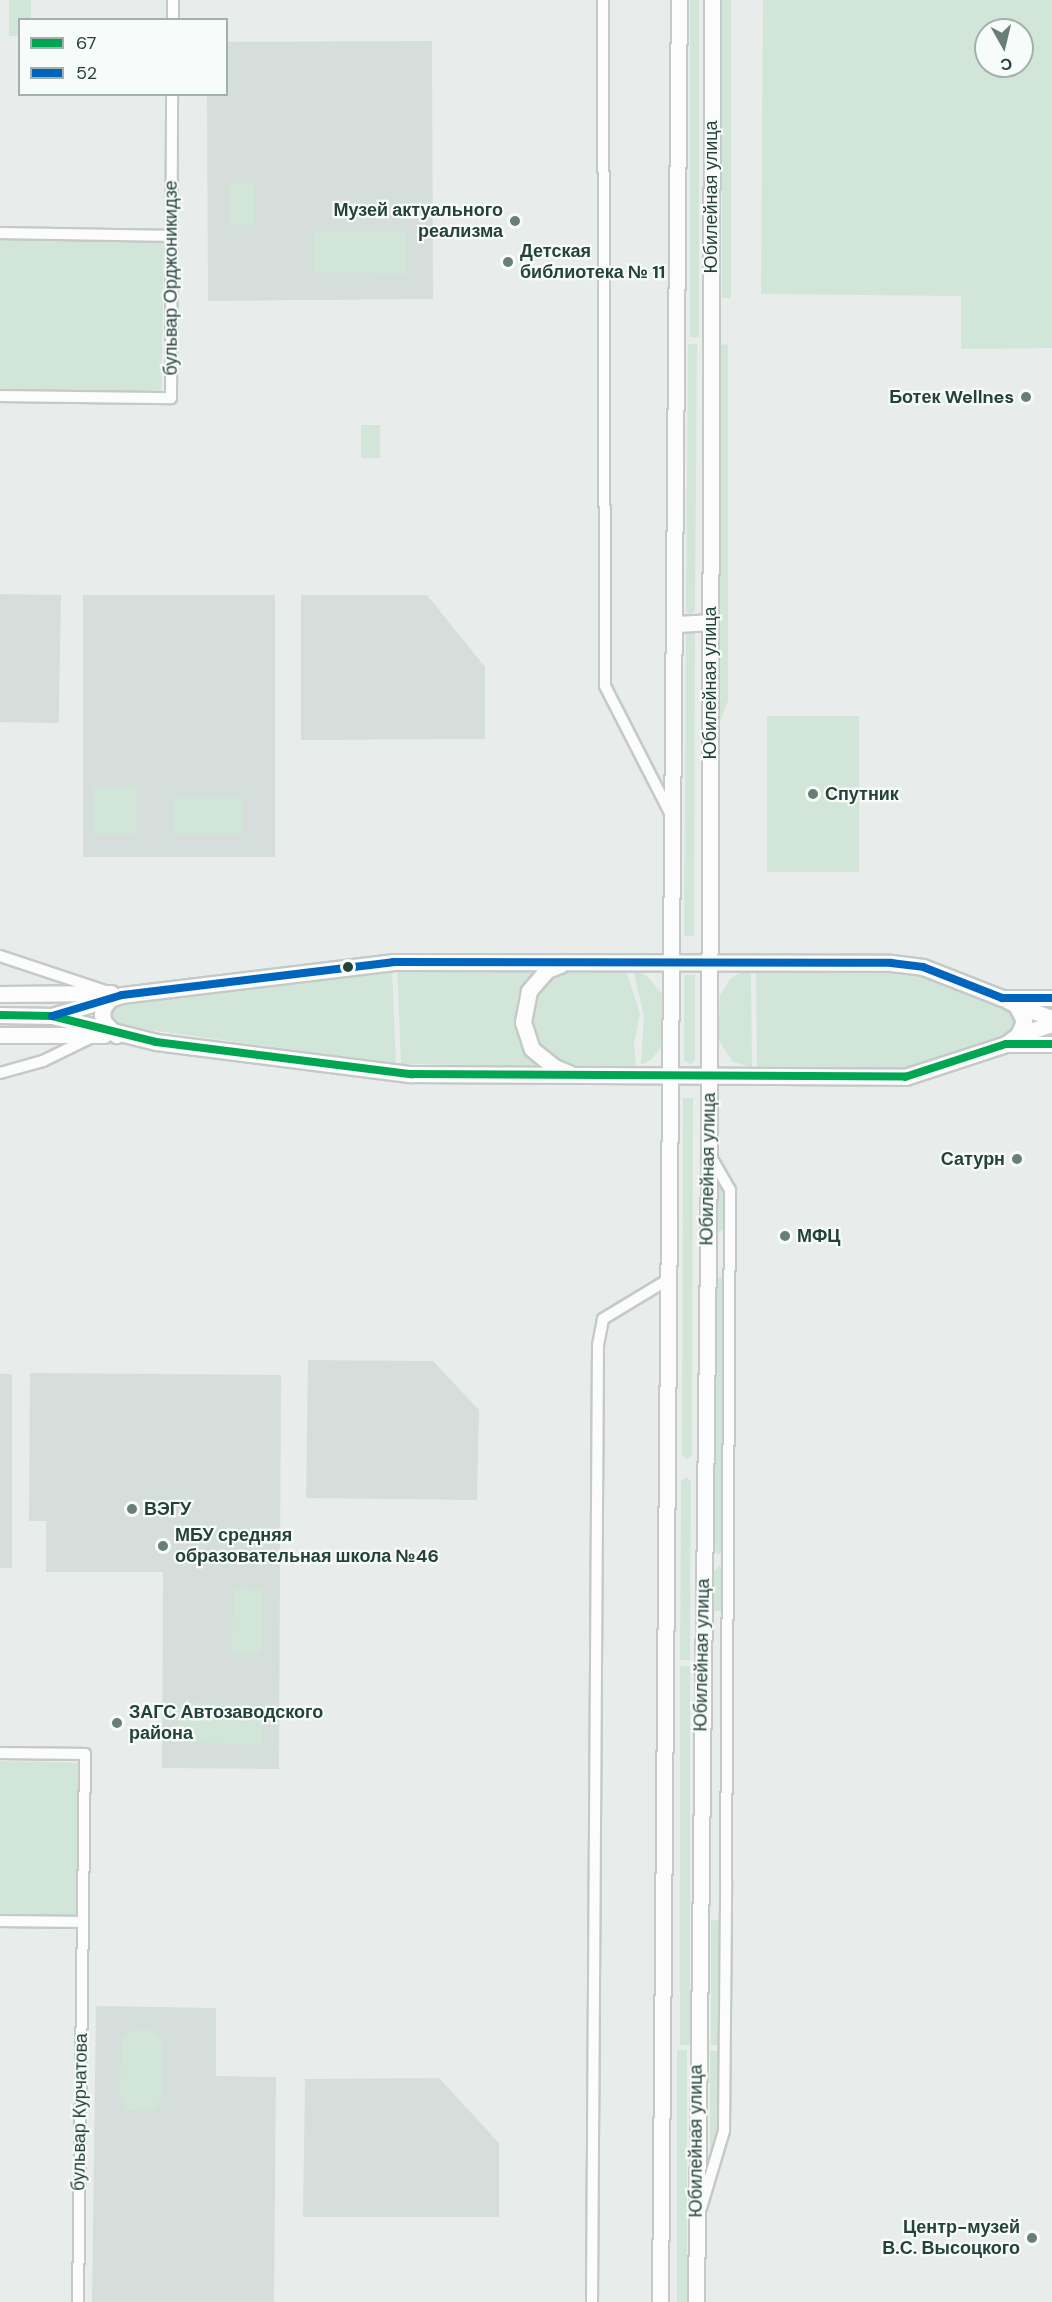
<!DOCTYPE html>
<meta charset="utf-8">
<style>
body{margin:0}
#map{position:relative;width:1052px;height:2302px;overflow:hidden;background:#e8edeb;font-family:"DM Sans",sans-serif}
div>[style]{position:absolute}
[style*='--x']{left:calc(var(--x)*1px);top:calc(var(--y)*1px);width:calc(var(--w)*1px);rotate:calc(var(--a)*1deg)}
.built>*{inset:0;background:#d6dedb;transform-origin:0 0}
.green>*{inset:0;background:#d1e6d8;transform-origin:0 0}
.roads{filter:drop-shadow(2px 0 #c5cac8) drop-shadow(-2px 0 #c5cac8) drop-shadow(0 2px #c5cac8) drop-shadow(0 -2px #c5cac8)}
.minor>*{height:10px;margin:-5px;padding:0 5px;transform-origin:5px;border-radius:5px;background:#fcfcfc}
.secondary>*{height:15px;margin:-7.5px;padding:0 7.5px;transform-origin:7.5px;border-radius:7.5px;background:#fcfcfc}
.bus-1>*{height:8px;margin:-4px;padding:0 4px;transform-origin:4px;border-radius:4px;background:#00a651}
.bus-2>*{height:8px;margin:-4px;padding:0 4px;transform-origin:4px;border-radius:4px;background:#0065bd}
.dots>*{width:16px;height:16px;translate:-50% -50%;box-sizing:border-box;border:3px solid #f7fbf9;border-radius:50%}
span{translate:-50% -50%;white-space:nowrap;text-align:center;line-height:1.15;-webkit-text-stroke:4.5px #f7fbf9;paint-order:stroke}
.street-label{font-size:18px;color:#24423a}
.poi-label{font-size:18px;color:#24423a;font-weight:700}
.right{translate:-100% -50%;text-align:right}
.left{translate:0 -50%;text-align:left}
.legend{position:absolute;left:18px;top:18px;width:210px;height:78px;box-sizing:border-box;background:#f7fbf9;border:2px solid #a3b1ad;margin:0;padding:8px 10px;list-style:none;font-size:18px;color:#24423a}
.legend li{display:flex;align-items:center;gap:12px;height:30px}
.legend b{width:30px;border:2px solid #a3b1ad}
.north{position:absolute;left:974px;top:18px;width:60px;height:60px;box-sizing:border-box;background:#f7fbf9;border:2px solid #a3b1ad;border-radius:50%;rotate:172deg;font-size:16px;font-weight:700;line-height:24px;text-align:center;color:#24423a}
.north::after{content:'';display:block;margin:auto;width:21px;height:27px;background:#697e78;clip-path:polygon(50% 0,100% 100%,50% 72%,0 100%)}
</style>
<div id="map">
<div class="built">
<div style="clip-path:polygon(432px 41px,433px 299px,208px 301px,207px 95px,226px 94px,227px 42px)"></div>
<div style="left:0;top:594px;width:61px;height:128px;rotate:1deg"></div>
<div style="left:275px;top:595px;width:262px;height:192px;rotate:90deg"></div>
<div style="clip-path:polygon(301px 595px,427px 595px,485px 667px,485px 739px,301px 740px)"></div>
<div style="clip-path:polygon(308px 1360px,433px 1361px,479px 1410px,477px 1500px,306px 1498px)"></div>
<div style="clip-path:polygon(30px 1373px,281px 1375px,279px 1769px,162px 1768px,163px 1572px,46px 1572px,46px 1521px,29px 1521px)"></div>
<div style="left:0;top:1374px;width:12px;height:194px"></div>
<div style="clip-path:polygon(96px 2006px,216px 2008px,216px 2076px,276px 2077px,274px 2302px,92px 2302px)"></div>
<div style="clip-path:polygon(439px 2078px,499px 2143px,499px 2217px,303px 2217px,305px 2079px)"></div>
</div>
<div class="green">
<div style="clip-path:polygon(9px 0,31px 0,31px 19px,20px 20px,19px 36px,9px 36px)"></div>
<div style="left:690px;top:0;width:9px;height:337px"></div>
<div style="left:722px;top:0;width:9px;height:298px"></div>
<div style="clip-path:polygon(evenodd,763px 0,1052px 0,1052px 348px,961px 349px,961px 296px,761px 294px,763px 0,986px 30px,1022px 30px,1022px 66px,986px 66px,986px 30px)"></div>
<div style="left:229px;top:183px;width:26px;height:42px"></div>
<div style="left:314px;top:231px;width:93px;height:41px;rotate:1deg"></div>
<div style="left:0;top:239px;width:164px;height:150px;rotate:1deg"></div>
<div style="clip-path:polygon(688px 344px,697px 344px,695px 611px,691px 615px,686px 611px)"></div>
<div style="clip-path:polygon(728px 344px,728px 701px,717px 730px,720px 345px)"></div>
<div style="left:361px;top:425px;width:19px;height:33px"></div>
<div style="clip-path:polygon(690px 631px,695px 633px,694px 936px,684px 936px,686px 634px)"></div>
<div style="left:767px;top:716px;width:92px;height:156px"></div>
<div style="left:93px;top:787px;width:43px;height:48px"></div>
<div style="left:173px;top:797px;width:70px;height:38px"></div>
<div style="clip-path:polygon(392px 967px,396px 1064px,114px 1025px,106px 1011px,114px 1002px)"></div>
<div style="clip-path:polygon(541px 967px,521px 992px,516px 1016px,520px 1043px,538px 1066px,401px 1064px,397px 968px)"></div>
<div style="clip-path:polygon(625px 967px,640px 1014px,634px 1044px,636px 1066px,571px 1067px,544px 1051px,530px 1023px,532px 1000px,544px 981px,562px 969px)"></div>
<div style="clip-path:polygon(633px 970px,646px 975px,663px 995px,664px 1043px,652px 1059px,641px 1065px,644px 1016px)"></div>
<div style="clip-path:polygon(744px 971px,751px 971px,752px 1067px,733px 1062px,718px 1039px,720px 995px,731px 978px)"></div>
<div style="clip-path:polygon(756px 971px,910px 972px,1017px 1012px,1016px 1032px,923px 1067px,904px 1070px,757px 1068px)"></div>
<div style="clip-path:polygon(684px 975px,695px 975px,695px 1060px,690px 1065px,684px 1060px)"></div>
<div style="clip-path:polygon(0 997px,60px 1000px,57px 1004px,0 1003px)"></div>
<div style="clip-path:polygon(0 1023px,56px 1023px,59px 1025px,0 1029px)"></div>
<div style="clip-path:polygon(683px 1098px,693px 1098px,692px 1455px,687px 1460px,682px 1455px)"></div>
<div style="clip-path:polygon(718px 1178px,726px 1191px,723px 1231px,716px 1232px)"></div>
<div style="clip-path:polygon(723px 1277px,724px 1550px,719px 1555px,714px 1550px,715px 1278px)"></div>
<div style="clip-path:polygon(686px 1477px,691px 1481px,690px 1660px,680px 1660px,681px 1481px)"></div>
<div style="clip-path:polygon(719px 1566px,723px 1568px,723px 1611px,714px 1611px,714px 1571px)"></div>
<div style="left:234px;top:1588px;width:29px;height:65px;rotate:2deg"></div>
<div style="left:680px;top:1666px;width:10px;height:379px"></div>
<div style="clip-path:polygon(188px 1702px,263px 1707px,262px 1745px,180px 1742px,178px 1710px,181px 1704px)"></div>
<div style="left:0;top:1761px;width:79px;height:153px;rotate:1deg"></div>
<div style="left:711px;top:1920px;width:10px;height:125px"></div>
<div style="clip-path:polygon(136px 2029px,155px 2032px,162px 2040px,161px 2098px,153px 2111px,127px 2110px,120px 2097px,122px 2038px)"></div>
<div style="left:677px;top:2050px;width:10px;height:252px"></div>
<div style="clip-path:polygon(710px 2051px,720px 2051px,719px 2131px,710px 2170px)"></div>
</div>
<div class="roads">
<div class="minor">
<div style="--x:603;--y:0;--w:686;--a:89.83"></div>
<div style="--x:605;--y:686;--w:145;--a:62.9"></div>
<div style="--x:173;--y:20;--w:20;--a:-90"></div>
<div style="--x:0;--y:233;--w:172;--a:1"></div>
<div style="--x:0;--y:396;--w:171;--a:0.7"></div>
<div style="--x:171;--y:398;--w:304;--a:-89.8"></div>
<div style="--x:0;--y:956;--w:108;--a:18.4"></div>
<div style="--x:0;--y:1073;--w:45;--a:-15.6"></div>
<div style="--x:43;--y:1061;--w:57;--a:-26.1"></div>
<div style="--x:0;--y:1753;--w:85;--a:0.7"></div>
<div style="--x:85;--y:1754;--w:548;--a:90.73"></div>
<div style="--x:0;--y:1921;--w:82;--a:0.7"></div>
<div style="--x:701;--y:2208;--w:80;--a:-73.4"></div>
<div style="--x:724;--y:2131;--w:249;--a:-89.5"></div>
<div style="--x:726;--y:1882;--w:692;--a:-89.67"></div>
<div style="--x:730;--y:1190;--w:39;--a:-120"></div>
<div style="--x:592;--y:2302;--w:957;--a:-89.64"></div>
<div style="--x:598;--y:1345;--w:26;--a:-79"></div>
<div style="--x:603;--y:1319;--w:77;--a:-31.2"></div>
</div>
<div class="secondary">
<div style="--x:675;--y:624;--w:35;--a:-3"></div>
<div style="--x:560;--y:965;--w:14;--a:159"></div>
<div style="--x:547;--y:970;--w:28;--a:131"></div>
<div style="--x:529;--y:991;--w:32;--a:101"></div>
<div style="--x:523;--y:1022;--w:28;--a:72"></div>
<div style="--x:532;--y:1049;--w:28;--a:39"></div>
<div style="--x:554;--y:1067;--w:16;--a:22"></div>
<div style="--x:0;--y:994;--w:111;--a:-0.5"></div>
<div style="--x:112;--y:997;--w:12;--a:132"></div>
<div style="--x:104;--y:1006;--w:9;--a:103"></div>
<div style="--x:102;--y:1015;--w:7;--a:74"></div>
<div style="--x:104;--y:1022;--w:18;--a:47"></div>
<div style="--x:1003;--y:998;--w:15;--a:28"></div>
<div style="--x:1016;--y:1005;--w:18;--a:63"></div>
<div style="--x:1024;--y:1021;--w:15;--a:113"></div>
<div style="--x:1018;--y:1035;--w:15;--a:143"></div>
<div style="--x:1016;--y:1005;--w:38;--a:20"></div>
<div style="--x:0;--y:1015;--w:52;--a:1.1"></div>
<div style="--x:52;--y:1016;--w:107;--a:14"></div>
<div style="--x:156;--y:1042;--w:257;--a:7.2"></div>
<div style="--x:411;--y:1074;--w:494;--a:0.3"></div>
<div style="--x:905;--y:1077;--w:106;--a:-18.1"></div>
<div style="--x:1006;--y:1044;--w:46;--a:0"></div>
<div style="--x:52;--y:1016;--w:73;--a:-16.7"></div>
<div style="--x:122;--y:995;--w:273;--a:-6.9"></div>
<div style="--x:393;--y:962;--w:498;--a:0.1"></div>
<div style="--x:891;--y:963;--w:32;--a:7"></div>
<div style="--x:923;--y:967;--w:85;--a:21.4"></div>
<div style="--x:1002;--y:998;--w:50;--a:0"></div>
<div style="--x:0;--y:1035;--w:104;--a:0"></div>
<div style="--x:1018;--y:1035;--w:36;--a:-18"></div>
<div style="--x:660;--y:2302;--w:2302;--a:-89.53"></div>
<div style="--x:696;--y:2302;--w:1149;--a:-89.35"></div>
<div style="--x:709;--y:1153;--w:1153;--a:-89.85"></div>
</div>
</div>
<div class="bus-1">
<div style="--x:0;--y:1015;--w:52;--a:1.1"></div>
<div style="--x:52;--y:1016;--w:107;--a:14"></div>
<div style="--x:156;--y:1042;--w:257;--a:7.2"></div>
<div style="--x:411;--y:1074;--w:494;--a:0.3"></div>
<div style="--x:905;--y:1077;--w:106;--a:-18.1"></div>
<div style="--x:1006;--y:1044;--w:46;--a:0"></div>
</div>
<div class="bus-2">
<div style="--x:52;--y:1016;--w:73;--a:-16.7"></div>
<div style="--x:122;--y:995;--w:273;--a:-6.9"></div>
<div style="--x:393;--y:962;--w:498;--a:0.1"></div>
<div style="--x:891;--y:963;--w:32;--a:7"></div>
<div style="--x:923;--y:967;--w:85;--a:21.4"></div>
<div style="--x:1002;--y:998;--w:50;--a:0"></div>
</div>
<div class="dots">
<div style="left:515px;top:221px;background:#697e78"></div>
<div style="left:508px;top:262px;background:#697e78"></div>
<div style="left:1026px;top:397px;background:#697e78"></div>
<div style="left:813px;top:794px;background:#697e78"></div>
<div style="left:348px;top:967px;background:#24423a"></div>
<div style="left:1017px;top:1159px;background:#697e78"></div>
<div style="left:785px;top:1236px;background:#697e78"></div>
<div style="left:132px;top:1509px;background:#697e78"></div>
<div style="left:163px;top:1546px;background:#697e78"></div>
<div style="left:117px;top:1723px;background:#697e78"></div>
<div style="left:1032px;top:2238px;background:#697e78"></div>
</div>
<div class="street-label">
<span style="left:711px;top:197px;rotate:-90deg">Юбилейная улица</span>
<span style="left:171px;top:278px;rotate:-90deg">бульвар Орджоникидзе</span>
<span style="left:710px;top:683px;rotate:-90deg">Юбилейная улица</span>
<span style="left:708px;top:1169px;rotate:-89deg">Юбилейная улица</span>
<span style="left:702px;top:1655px;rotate:-89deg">Юбилейная улица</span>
<span style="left:80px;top:2112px;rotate:-89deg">бульвар Курчатова</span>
<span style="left:696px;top:2141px;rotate:-90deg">Юбилейная улица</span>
</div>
<div class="poi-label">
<span class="right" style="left:503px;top:221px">Музей актуального<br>реализма</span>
<span class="left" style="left:520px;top:262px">Детская<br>библиотека № 11</span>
<span class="right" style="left:1014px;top:397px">Ботек Wellnes</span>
<span class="left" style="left:825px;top:794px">Спутник</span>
<span class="right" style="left:1005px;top:1159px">Сатурн</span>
<span class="left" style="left:797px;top:1236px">МФЦ</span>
<span class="left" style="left:144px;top:1509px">ВЭГУ</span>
<span class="left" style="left:175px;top:1546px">МБУ средняя<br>образовательная школа №46</span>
<span class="left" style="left:129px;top:1723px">ЗАГС Автозаводского<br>района</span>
<span class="right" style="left:1020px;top:2238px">Центр-музей<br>В.С. Высоцкого</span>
</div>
<ul class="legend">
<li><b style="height:8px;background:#00a651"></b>67</li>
<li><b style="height:8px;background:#0065bd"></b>52</li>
</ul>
<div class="north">С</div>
</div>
